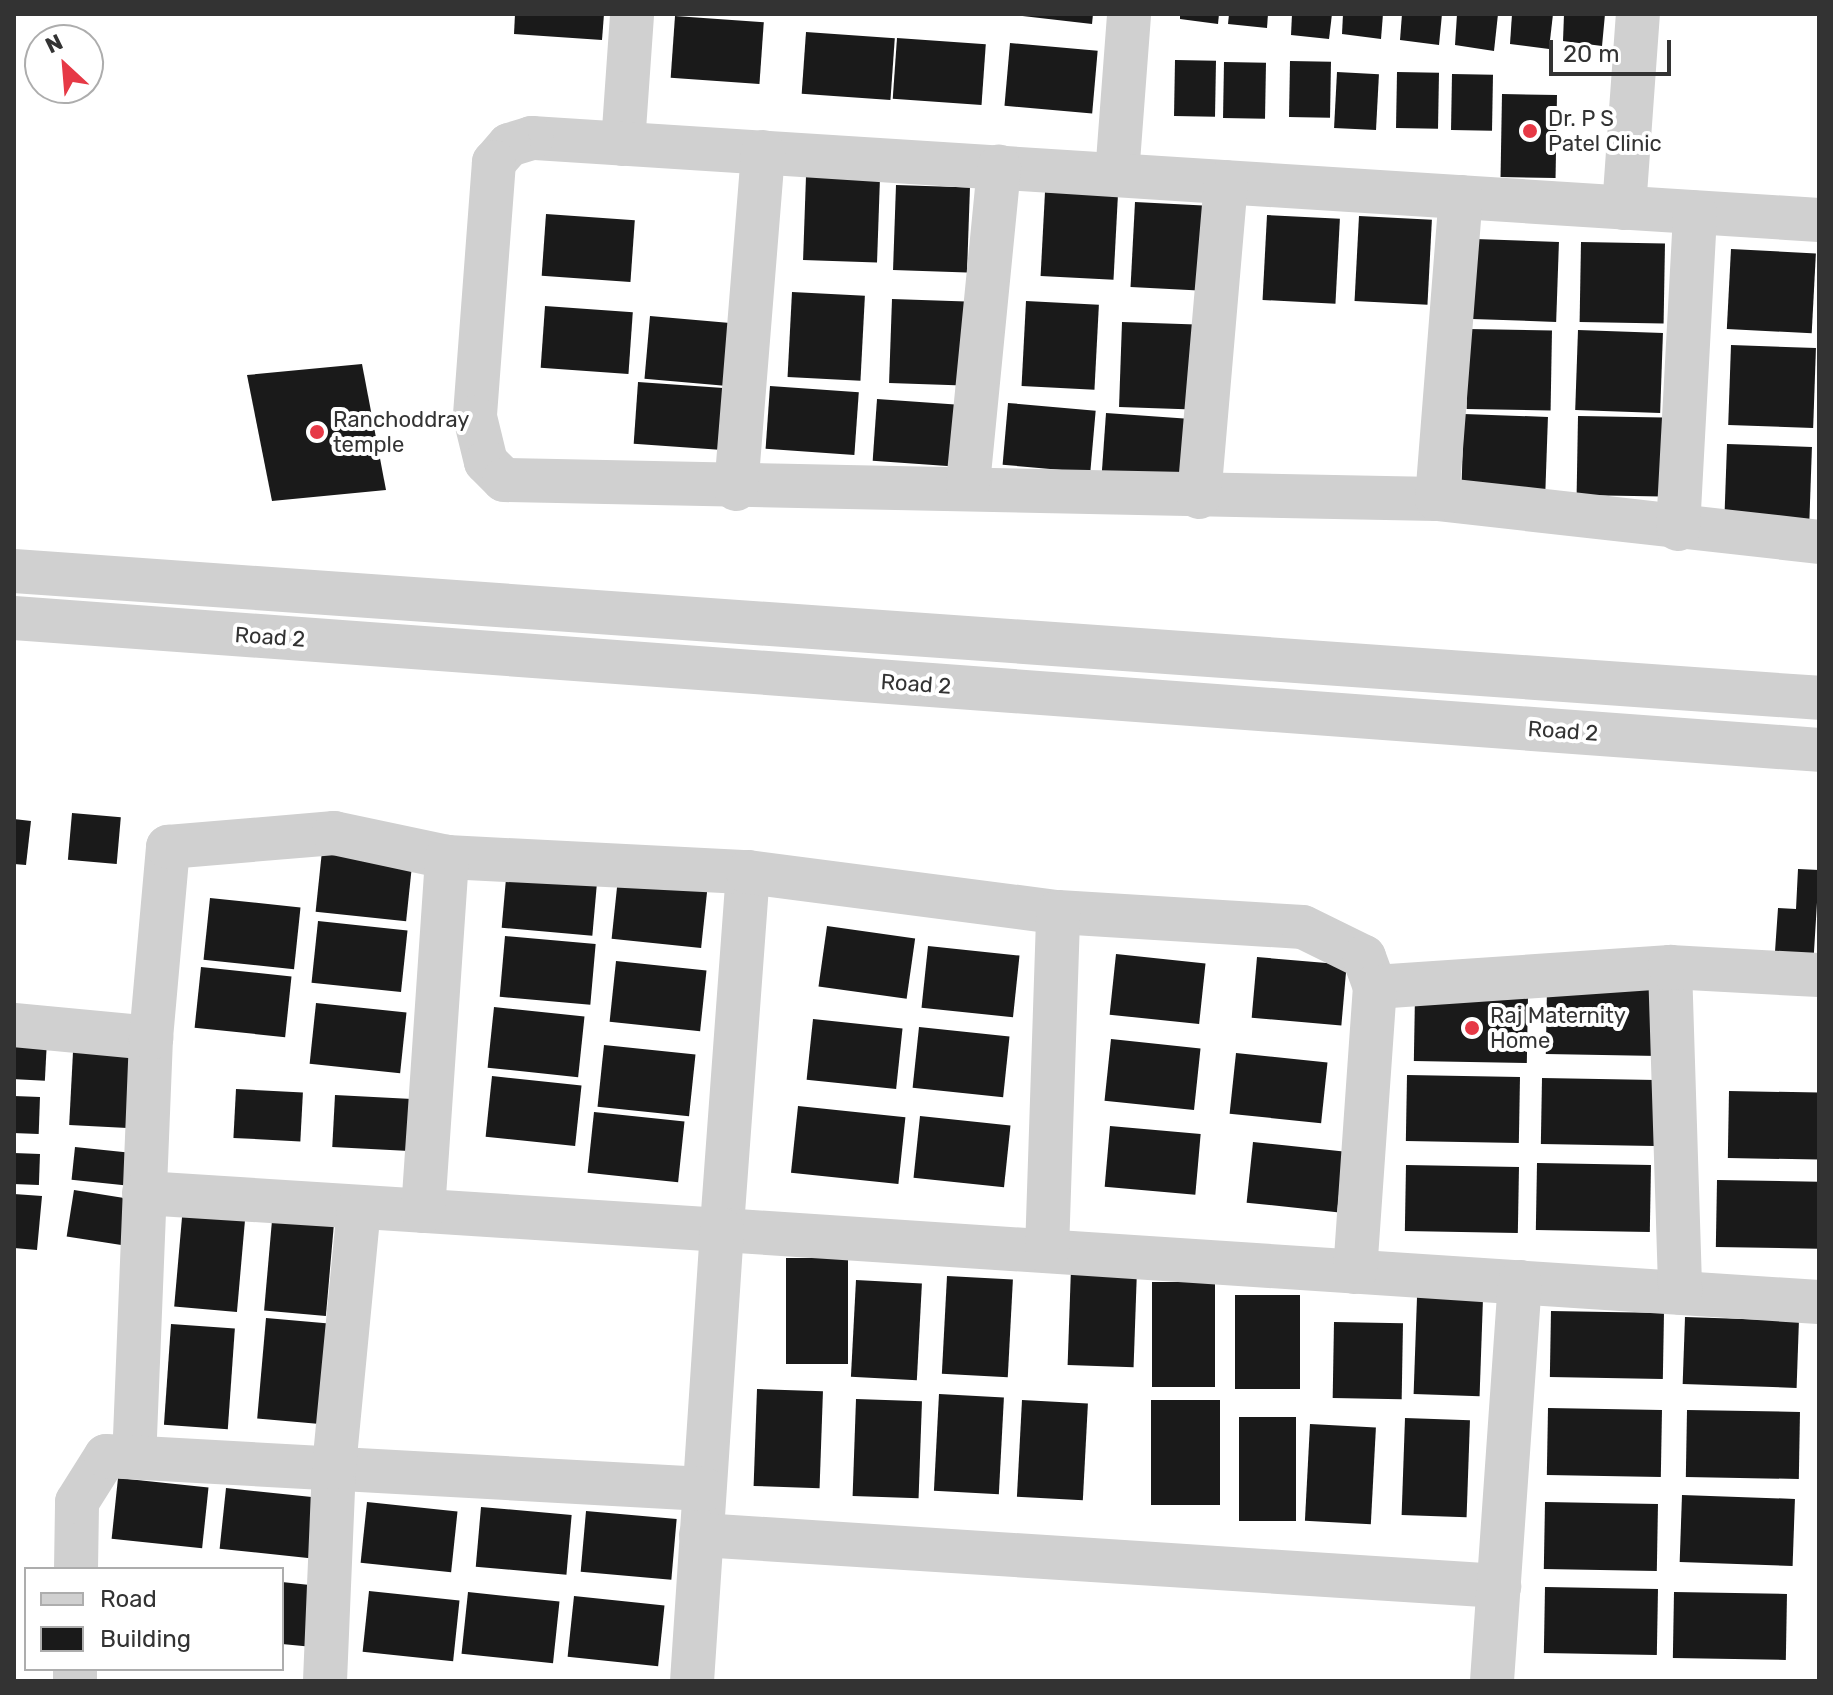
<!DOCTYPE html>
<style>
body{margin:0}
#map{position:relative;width:1833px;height:1695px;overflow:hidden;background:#fff;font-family:Rubik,sans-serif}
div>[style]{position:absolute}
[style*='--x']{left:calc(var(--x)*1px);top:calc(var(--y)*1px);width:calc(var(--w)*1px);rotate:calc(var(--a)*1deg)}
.building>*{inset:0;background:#1a1a1a;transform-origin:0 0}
.minor>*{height:44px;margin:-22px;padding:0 22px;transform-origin:22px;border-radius:22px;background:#d0d0d0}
.tertiary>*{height:44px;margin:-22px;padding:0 22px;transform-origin:22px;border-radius:22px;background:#d0d0d0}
.dots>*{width:22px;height:22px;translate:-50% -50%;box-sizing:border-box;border:4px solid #fff;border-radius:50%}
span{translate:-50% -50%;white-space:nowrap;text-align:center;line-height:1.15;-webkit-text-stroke:8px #fff;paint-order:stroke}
.poi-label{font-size:22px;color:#333}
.left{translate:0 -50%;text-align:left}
.street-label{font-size:22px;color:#333}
.frame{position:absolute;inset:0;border:16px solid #333;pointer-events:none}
.legend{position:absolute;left:24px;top:1567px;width:260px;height:104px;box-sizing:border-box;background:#fff;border:2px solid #adadad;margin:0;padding:10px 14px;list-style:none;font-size:24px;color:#333}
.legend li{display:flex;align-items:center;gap:16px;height:40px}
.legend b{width:40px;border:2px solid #adadad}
.north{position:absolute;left:24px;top:24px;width:80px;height:80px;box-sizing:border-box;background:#fff;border:2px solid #adadad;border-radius:50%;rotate:334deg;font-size:22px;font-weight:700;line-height:32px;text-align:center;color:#333}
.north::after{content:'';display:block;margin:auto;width:28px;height:36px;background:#e63946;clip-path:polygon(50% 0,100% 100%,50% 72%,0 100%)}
.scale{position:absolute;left:1549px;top:40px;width:122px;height:36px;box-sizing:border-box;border:4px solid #333;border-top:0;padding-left:10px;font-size:24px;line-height:28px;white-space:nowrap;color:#333;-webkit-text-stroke:6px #fff;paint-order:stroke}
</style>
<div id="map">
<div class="building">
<div style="clip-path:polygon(515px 14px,604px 14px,602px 40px,514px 34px)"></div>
<div style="clip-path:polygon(1004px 14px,1093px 14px,1092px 24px)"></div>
<div style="clip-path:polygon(1180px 14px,1219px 14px,1218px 24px,1180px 19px)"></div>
<div style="clip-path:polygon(1229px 14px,1268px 14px,1267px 28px,1228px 24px)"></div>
<div style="clip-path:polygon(1292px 14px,1332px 14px,1329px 39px,1291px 35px)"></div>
<div style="clip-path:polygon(1343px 14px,1383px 14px,1381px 39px,1342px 34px)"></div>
<div style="clip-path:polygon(1402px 14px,1442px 14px,1439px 45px,1400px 40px)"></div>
<div style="clip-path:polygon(1457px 14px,1498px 14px,1494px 51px,1455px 45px)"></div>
<div style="clip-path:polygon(1512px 14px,1553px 14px,1549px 49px,1510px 44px)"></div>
<div style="clip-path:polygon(1564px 14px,1605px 14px,1602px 46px,1563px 41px)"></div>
<div style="left:675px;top:16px;width:89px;height:62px;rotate:4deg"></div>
<div style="left:806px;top:32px;width:89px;height:62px;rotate:4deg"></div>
<div style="left:897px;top:38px;width:89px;height:61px;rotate:4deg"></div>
<div style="left:1010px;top:43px;width:88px;height:63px;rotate:5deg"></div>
<div style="left:1175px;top:60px;width:41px;height:56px;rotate:1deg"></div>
<div style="left:1290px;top:61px;width:41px;height:56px;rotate:1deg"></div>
<div style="left:1224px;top:62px;width:42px;height:56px;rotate:1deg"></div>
<div style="left:1337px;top:72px;width:42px;height:56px;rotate:3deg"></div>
<div style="left:1397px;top:72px;width:42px;height:56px;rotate:1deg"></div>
<div style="left:1452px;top:74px;width:41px;height:56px;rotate:1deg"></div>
<div style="left:1502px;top:94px;width:55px;height:83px;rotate:1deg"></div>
<div style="left:806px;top:176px;width:74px;height:84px;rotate:2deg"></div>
<div style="left:896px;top:185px;width:74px;height:85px;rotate:2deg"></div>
<div style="left:1045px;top:192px;width:73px;height:84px;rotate:3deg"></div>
<div style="left:1135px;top:202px;width:73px;height:85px;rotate:3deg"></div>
<div style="left:546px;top:214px;width:89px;height:62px;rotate:4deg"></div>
<div style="left:1267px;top:215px;width:73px;height:85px;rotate:3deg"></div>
<div style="left:1359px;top:216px;width:73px;height:85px;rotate:3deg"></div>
<div style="left:1475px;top:239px;width:84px;height:80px;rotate:2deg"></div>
<div style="left:1581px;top:242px;width:84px;height:80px;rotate:1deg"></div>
<div style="left:1731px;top:249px;width:85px;height:80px;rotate:3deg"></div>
<div style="left:792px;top:292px;width:73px;height:85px;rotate:3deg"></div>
<div style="left:892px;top:299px;width:74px;height:84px;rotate:2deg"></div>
<div style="left:1026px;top:301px;width:73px;height:85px;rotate:3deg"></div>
<div style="left:545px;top:306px;width:88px;height:62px;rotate:4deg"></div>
<div style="left:650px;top:316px;width:89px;height:63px;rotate:5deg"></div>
<div style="left:1122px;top:322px;width:74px;height:85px;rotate:2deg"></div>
<div style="left:1468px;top:329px;width:84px;height:80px;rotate:1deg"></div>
<div style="left:1578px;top:330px;width:85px;height:80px;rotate:2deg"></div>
<div style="left:1731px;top:345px;width:85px;height:80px;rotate:2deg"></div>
<div style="clip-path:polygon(362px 364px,386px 490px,272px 501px,247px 375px)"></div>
<div style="left:638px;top:382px;width:89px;height:62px;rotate:4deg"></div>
<div style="left:770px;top:386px;width:89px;height:63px;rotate:4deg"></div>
<div style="left:877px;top:399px;width:89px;height:62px;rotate:4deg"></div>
<div style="left:1008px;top:403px;width:88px;height:62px;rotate:5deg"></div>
<div style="left:1106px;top:413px;width:89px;height:62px;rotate:4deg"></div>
<div style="left:1464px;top:414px;width:84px;height:80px;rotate:2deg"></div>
<div style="left:1578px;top:416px;width:85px;height:79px;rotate:1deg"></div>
<div style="left:1727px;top:444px;width:85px;height:79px;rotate:2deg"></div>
<div style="left:72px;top:813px;width:49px;height:47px;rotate:5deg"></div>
<div style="clip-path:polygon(14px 819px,31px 821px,26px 865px,14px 864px)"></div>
<div style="left:322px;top:851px;width:91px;height:61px;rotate:6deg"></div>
<div style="left:507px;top:867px;width:91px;height:61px;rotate:5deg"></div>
<div style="clip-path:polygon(1798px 869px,1819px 870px,1813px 968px,1774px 966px,1778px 908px,1796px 909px)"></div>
<div style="left:618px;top:878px;width:90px;height:61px;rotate:6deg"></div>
<div style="left:210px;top:898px;width:91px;height:62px;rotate:6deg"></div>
<div style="left:318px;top:921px;width:90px;height:62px;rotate:6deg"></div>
<div style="left:827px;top:926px;width:89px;height:61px;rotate:8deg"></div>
<div style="left:505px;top:936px;width:91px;height:61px;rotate:5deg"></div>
<div style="left:928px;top:946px;width:92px;height:62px;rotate:6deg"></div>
<div style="left:1116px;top:954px;width:90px;height:61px;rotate:6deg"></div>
<div style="left:1257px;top:957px;width:90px;height:61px;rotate:5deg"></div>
<div style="left:616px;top:961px;width:91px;height:61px;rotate:6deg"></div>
<div style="left:201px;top:967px;width:91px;height:61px;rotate:6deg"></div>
<div style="left:1547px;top:987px;width:113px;height:67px;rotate:1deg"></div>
<div style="left:1415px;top:995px;width:113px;height:66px;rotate:1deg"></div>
<div style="left:316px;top:1003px;width:91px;height:61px;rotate:6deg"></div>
<div style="left:494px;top:1007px;width:91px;height:61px;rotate:6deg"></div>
<div style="left:813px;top:1019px;width:90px;height:61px;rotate:6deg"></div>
<div style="left:919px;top:1027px;width:91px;height:61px;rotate:6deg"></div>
<div style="left:14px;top:1039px;width:33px;height:40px;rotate:3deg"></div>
<div style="left:1111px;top:1039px;width:90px;height:62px;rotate:6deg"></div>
<div style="left:604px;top:1045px;width:92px;height:62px;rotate:6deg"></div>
<div style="left:73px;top:1052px;width:68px;height:73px;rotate:3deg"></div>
<div style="left:1236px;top:1053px;width:92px;height:61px;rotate:6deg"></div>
<div style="left:1407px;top:1075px;width:113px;height:66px;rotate:1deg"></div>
<div style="left:492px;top:1076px;width:90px;height:61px;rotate:6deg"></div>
<div style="left:1542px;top:1078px;width:114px;height:66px;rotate:1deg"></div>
<div style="left:236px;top:1089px;width:67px;height:49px;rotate:3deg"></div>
<div style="left:1729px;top:1091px;width:90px;height:67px;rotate:1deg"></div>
<div style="left:335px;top:1095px;width:82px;height:52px;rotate:3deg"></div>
<div style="left:14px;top:1096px;width:26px;height:37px;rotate:2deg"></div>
<div style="left:798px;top:1106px;width:108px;height:67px;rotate:6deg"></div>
<div style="left:594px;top:1112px;width:91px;height:61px;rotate:6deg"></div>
<div style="left:920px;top:1116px;width:91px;height:62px;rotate:6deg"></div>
<div style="left:1110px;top:1126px;width:91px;height:61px;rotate:5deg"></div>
<div style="left:1253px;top:1142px;width:91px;height:61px;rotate:6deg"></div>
<div style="left:75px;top:1147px;width:53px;height:33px;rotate:6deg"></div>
<div style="left:14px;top:1153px;width:26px;height:31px;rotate:2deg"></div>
<div style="left:1537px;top:1163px;width:114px;height:67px;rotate:1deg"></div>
<div style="left:1406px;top:1165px;width:113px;height:66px;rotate:1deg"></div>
<div style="left:1717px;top:1180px;width:102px;height:67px;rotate:1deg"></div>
<div style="left:74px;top:1190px;width:57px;height:47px;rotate:9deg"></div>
<div style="clip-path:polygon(14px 1194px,42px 1196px,37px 1250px,14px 1248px)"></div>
<div style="left:183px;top:1206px;width:63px;height:101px;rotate:5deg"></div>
<div style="left:273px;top:1209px;width:62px;height:102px;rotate:5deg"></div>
<div style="left:786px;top:1258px;width:62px;height:106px"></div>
<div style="left:1071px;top:1268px;width:66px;height:97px;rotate:2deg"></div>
<div style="left:947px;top:1276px;width:66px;height:98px;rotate:3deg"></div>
<div style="left:856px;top:1280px;width:66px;height:97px;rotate:3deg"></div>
<div style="left:1152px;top:1282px;width:63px;height:105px"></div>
<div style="left:1235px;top:1295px;width:65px;height:94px"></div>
<div style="left:1417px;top:1297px;width:66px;height:97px;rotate:2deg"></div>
<div style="left:1551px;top:1311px;width:113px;height:66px;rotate:1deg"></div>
<div style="left:1685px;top:1317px;width:114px;height:67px;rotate:2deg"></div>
<div style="left:266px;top:1318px;width:63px;height:101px;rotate:5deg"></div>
<div style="left:1334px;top:1322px;width:69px;height:76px;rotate:1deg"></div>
<div style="left:171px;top:1324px;width:64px;height:101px;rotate:4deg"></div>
<div style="left:757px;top:1389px;width:66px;height:97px;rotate:2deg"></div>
<div style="left:939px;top:1394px;width:65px;height:97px;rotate:3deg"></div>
<div style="left:856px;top:1399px;width:66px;height:97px;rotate:2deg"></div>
<div style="left:1022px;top:1400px;width:66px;height:97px;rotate:3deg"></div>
<div style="left:1151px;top:1400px;width:69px;height:105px"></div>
<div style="left:1548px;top:1408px;width:114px;height:67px;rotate:1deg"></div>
<div style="left:1687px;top:1410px;width:113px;height:67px;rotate:1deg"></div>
<div style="left:1296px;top:1417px;width:104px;height:57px;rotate:90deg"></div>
<div style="left:1405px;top:1418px;width:65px;height:97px;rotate:2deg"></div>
<div style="left:1310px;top:1424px;width:66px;height:97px;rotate:3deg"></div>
<div style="left:118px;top:1478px;width:91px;height:61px;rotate:6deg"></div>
<div style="left:226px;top:1488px;width:91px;height:61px;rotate:6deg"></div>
<div style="left:1682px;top:1495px;width:113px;height:67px;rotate:2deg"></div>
<div style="left:367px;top:1502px;width:91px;height:61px;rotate:6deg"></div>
<div style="left:1545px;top:1502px;width:113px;height:67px;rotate:1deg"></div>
<div style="left:481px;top:1507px;width:91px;height:60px;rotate:5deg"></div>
<div style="left:586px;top:1511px;width:91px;height:61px;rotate:5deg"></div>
<div style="clip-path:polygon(282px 1582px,319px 1586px,313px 1647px,282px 1644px)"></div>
<div style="left:1545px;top:1587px;width:113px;height:66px;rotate:1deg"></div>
<div style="left:369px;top:1591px;width:91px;height:61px;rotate:6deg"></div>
<div style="left:468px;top:1592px;width:92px;height:62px;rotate:6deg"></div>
<div style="left:1674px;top:1592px;width:113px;height:66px;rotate:1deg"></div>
<div style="left:574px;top:1596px;width:91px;height:61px;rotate:6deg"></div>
</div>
<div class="minor">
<div style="--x:623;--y:144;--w:130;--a:-86"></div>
<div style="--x:1117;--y:175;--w:161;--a:-85.7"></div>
<div style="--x:1624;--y:208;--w:195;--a:-85.9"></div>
<div style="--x:1819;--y:220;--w:1290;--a:-176.35"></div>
<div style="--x:532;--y:138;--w:24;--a:163"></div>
<div style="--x:509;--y:145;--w:23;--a:131"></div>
<div style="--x:494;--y:162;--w:256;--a:94.3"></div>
<div style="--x:475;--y:417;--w:46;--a:76.3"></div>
<div style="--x:486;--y:462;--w:25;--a:45"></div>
<div style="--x:504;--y:480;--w:933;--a:1.17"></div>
<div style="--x:1437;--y:499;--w:384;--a:6.4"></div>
<div style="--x:968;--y:484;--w:319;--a:-84.4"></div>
<div style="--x:736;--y:489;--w:338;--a:-85.4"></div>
<div style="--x:1199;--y:497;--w:316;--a:-85.1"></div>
<div style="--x:1437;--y:499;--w:303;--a:-85.5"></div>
<div style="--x:1678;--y:529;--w:317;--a:-86.9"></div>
<div style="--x:748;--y:872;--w:359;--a:94.2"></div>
<div style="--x:722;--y:1230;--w:1099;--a:3.76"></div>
<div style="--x:1670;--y:967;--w:326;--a:88.2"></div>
<div style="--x:14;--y:1025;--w:138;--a:5.4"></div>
<div style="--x:151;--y:1038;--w:418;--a:92.3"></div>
<div style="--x:151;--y:1038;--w:192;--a:-84.9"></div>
<div style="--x:168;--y:847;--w:167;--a:-4.8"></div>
<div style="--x:334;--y:833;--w:116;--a:12"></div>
<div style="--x:447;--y:857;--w:301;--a:2.9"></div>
<div style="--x:748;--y:872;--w:313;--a:7.4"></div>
<div style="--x:1058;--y:912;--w:245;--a:3.5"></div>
<div style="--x:1303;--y:927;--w:68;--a:26.2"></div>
<div style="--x:1364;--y:957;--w:32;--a:70"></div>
<div style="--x:1375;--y:987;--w:296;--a:-3.9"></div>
<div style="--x:1670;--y:967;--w:149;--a:3.1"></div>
<div style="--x:144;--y:1193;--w:579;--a:3.66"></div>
<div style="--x:722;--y:1230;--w:452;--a:93.8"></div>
<div style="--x:423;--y:1211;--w:355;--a:-86.1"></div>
<div style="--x:1047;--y:1251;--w:339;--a:-88.1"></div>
<div style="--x:1355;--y:1272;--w:286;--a:-86"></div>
<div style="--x:701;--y:1535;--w:800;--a:3.66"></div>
<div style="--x:76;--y:1569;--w:67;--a:-89.1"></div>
<div style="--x:77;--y:1502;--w:54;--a:-57.8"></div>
<div style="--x:106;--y:1456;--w:599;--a:3.16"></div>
<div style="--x:75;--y:1681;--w:12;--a:-90"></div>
<div style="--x:325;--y:1681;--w:214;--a:-87.6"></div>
<div style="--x:334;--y:1467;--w:261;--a:-84.5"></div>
<div style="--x:1492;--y:1681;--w:400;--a:-86"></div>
</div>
<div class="tertiary">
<div style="--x:14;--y:571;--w:1809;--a:4.02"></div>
<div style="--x:14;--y:618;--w:1810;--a:4.18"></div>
</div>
<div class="dots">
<div style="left:1530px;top:131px;background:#e63946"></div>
<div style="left:317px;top:432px;background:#e63946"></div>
<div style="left:1472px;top:1028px;background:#e63946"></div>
</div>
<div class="poi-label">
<span class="left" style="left:1548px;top:131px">Dr. P S<br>Patel Clinic</span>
<span class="left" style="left:333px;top:432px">Ranchoddray<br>temple</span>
<span class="left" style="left:1490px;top:1028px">Raj Maternity<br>Home</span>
</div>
<div class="street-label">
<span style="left:270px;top:637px;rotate:4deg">Road 2</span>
<span style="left:916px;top:684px;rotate:4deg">Road 2</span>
<span style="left:1563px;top:731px;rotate:4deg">Road 2</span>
</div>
<div class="frame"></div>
<ul class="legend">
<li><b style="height:10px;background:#d0d0d0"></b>Road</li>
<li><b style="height:22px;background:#1a1a1a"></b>Building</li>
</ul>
<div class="north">N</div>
<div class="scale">20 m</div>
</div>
